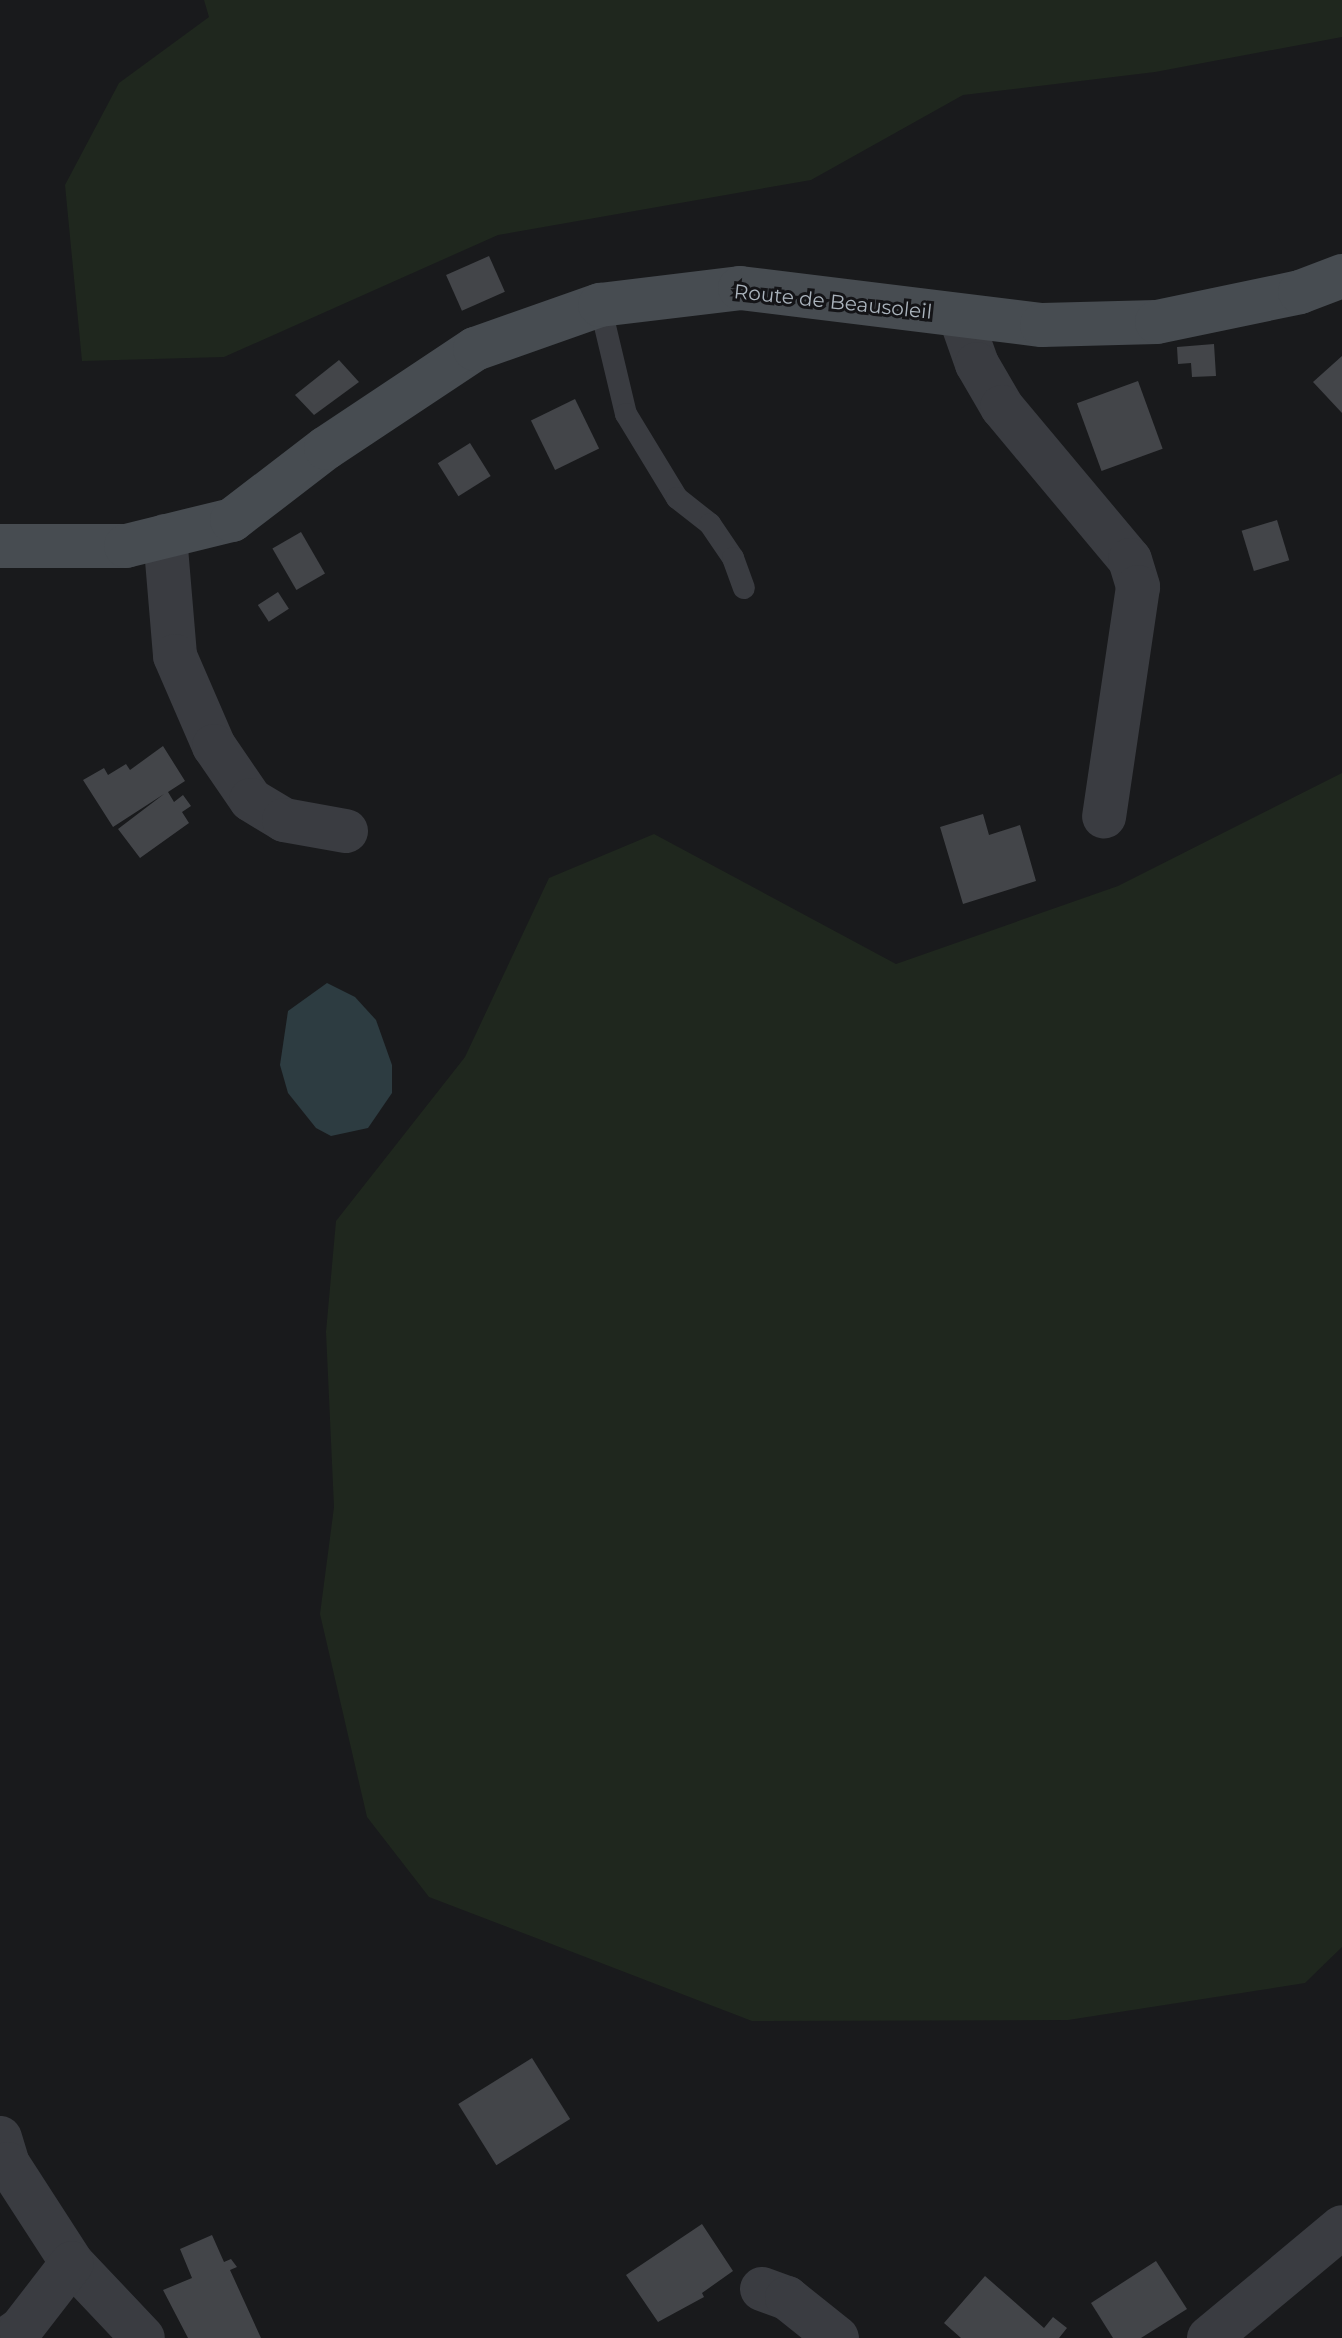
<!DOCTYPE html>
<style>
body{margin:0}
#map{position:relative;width:1342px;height:2338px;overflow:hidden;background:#191a1c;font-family:Montserrat,sans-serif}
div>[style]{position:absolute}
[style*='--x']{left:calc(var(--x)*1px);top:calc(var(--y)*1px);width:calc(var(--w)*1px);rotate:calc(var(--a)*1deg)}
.green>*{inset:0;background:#1f271e}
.water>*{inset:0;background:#2d3c41}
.building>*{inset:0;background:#434549;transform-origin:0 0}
.lane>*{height:22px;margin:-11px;padding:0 11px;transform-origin:11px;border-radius:11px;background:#3a3c41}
.street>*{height:44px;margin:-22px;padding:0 22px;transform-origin:22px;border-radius:22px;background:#3a3c41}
.secondary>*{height:44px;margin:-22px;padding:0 22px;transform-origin:22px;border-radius:22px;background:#474c51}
span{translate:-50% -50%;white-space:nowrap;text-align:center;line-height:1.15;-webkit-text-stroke:6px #141417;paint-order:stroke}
.street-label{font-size:20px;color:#aab3bc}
</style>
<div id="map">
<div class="green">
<div style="clip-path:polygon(204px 0,1342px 0,1342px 37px,1155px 72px,963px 95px,811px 180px,498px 235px,224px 357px,82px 361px,65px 185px,119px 83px,209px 17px)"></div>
<div style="clip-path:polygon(1342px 773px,1342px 1947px,1305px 1983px,1068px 2020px,752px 2021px,429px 1897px,367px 1817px,320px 1614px,334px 1507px,326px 1332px,336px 1221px,465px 1057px,549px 878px,654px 834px,896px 964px,1118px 886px)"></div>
</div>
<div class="water">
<div style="clip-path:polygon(327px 983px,355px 997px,376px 1020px,392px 1065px,392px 1093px,368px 1128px,331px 1136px,316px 1128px,288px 1093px,280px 1065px,288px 1011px)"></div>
</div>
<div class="building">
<div style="left:489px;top:256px;width:39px;height:47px;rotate:66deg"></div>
<div style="clip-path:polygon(1214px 344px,1216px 376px,1192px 377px,1191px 363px,1178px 364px,1177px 347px)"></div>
<div style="clip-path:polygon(1342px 356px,1342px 413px,1313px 382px)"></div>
<div style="clip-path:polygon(339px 360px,359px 382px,314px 415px,295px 395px)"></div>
<div style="left:1138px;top:381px;width:72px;height:65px;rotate:70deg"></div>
<div style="left:575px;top:399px;width:55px;height:49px;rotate:64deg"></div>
<div style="left:470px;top:443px;width:39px;height:38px;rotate:58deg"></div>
<div style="left:1277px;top:520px;width:42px;height:37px;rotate:73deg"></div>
<div style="left:301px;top:532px;width:48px;height:33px;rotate:60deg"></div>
<div style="left:278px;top:592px;width:20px;height:24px;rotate:57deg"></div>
<div style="clip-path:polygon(163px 746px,185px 781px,168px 792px,174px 802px,183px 795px,191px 806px,182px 812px,189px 823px,140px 858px,118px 829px,164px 794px,113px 827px,83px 780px,104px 768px,108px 775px,126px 764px,130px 770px)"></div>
<div style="clip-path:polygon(983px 814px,989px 835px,1020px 825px,1036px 881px,963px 904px,940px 827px)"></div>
<div style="left:532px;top:2058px;width:72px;height:87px;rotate:58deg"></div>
<div style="clip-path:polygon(702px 2224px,733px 2271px,702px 2293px,704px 2297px,658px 2322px,626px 2275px)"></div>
<div style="clip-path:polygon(212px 2235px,224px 2262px,231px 2259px,237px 2267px,230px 2270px,261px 2338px,188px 2338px,163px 2290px,192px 2278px,180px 2249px)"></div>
<div style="clip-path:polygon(1156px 2261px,1187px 2309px,1141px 2338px,1113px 2338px,1091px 2303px)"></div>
<div style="clip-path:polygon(985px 2276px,1044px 2328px,1053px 2317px,1067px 2328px,1059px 2338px,961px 2338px,944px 2323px)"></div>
</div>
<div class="lane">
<div style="--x:600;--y:305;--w:112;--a:76.6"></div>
<div style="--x:626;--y:414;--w:98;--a:58.7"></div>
<div style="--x:677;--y:498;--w:42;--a:38.2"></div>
<div style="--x:710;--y:524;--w:41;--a:55.9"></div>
<div style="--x:733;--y:558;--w:32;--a:70"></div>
</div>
<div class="street">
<div style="--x:960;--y:316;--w:51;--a:70.5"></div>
<div style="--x:977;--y:364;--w:50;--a:59.8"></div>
<div style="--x:1002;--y:407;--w:199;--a:50.1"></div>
<div style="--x:1130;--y:560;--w:28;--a:73"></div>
<div style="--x:1138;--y:587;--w:232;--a:98.4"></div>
<div style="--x:165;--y:536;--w:120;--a:85.2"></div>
<div style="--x:175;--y:656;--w:98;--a:66.6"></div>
<div style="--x:214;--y:746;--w:65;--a:55.6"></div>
<div style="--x:251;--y:800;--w:39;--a:31"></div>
<div style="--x:284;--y:820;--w:63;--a:10.1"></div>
<div style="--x:0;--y:2138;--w:27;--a:73"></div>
<div style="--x:8;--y:2164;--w:118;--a:57.1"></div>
<div style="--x:72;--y:2263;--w:103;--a:46.6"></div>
<div style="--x:762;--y:2289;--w:27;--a:20"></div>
<div style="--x:787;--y:2298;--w:64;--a:38.7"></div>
<div style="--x:8;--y:2338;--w:16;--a:-35"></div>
<div style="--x:21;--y:2329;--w:83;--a:-52.3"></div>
<div style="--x:1209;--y:2338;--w:173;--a:-39.8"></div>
</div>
<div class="secondary">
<div style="--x:0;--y:546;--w:126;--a:0"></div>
<div style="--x:126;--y:546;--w:109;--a:-13.8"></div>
<div style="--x:232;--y:520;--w:118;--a:-37.5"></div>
<div style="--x:326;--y:448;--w:179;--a:-33.6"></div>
<div style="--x:475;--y:349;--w:133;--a:-19.4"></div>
<div style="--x:600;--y:305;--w:141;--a:-6.9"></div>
<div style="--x:740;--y:288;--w:304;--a:7"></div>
<div style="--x:1042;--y:325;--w:115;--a:-1.5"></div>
<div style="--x:1157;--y:322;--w:146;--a:-11.8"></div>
<div style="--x:1300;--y:292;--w:45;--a:-20.9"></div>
</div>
<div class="street-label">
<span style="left:833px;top:302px;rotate:6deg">Route de Beausoleil</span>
</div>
</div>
